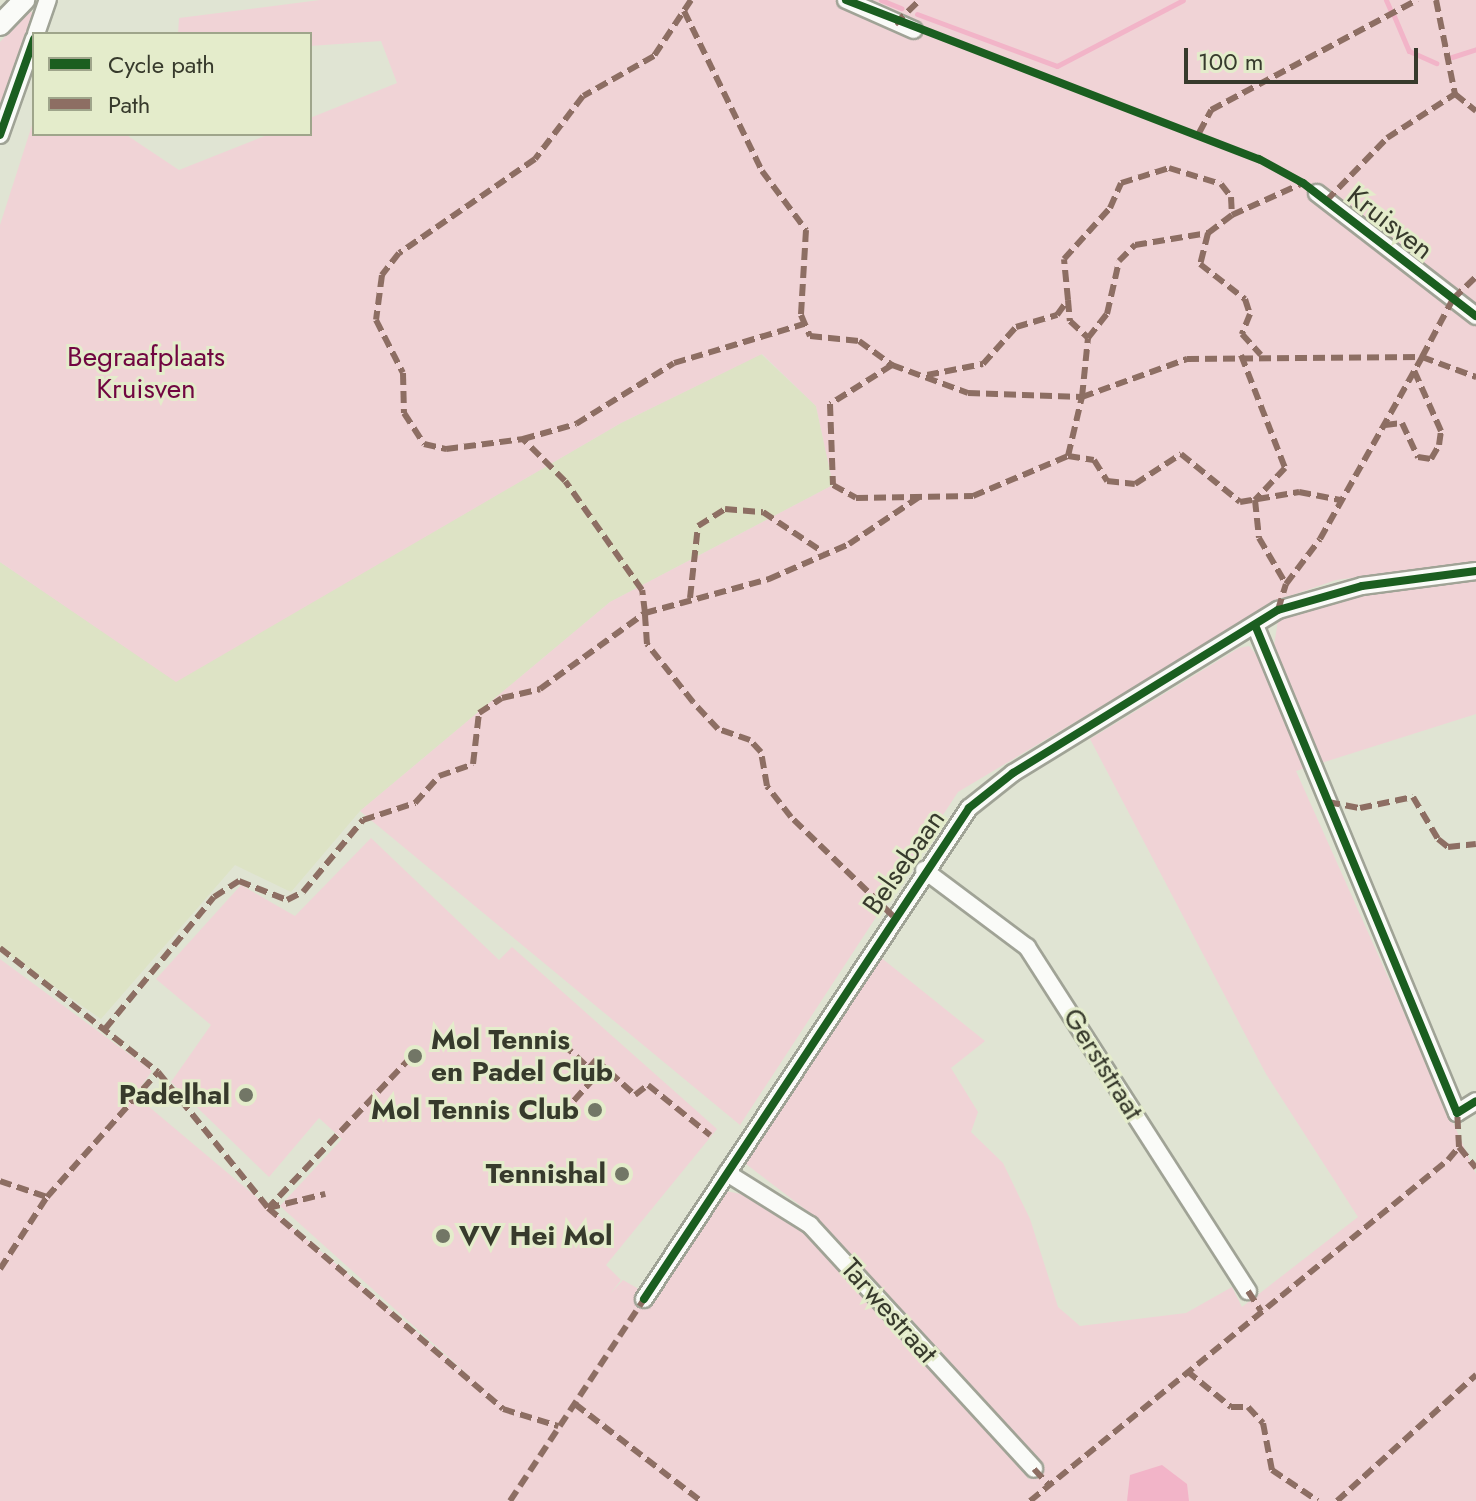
<!DOCTYPE html>
<style>
body{margin:0}
#map{position:relative;width:1476px;height:1501px;overflow:hidden;background:#e0e4d3;font-family:Jost,sans-serif}
div>[style]{position:absolute}
[style*='--x']{left:calc(var(--x)*1px);top:calc(var(--y)*1px);width:calc(var(--w)*1px);rotate:calc(var(--a)*1deg)}
.built>*{inset:0;background:#dde3c5}
.green>*{inset:0;background:#f0d3d6}
.water>*{inset:0;background:#f2b4c8}
.stream>*{height:5px;margin:-2.5px;padding:0 2.5px;transform-origin:2.5px;border-radius:2.5px;background:#f2b4c8}
.roads{filter:drop-shadow(2px 0 #a0a396) drop-shadow(-2px 0 #a0a396) drop-shadow(0 2px #a0a396) drop-shadow(0 -2px #a0a396)}
.minor>*{height:16px;margin:-8px;padding:0 8px;transform-origin:8px;border-radius:8px;background:#fafbf8}
.tertiary>*{height:20px;margin:-10px;padding:0 10px;transform-origin:10px;border-radius:10px;background:#fafbf8}
.quiet>*{height:6px;margin-top:-3px;transform-origin:0;background:repeating-linear-gradient(90deg,#8d6e63 0 12px,transparent 0 18px)}
.cycleway>*{height:8px;margin:-4px;padding:0 4px;transform-origin:4px;border-radius:4px;background:#1b5e20}
.dots>*{width:22px;height:22px;translate:-50% -50%;box-sizing:border-box;border:4px solid #e4eccb;border-radius:50%}
span{translate:-50% -50%;white-space:nowrap;text-align:center;line-height:1.15;-webkit-text-stroke:6px #e4eccb;paint-order:stroke}
.street-label{font-size:28px;color:#373a2c}
.park-label{font-size:28px;color:#710641}
.poi-label{font-size:28px;color:#373a2c;font-weight:700}
.left{translate:0 -50%;text-align:left}
.right{translate:-100% -50%;text-align:right}
.legend{position:absolute;left:32px;top:32px;width:280px;height:104px;box-sizing:border-box;background:#e4eccb;border:2px solid #9fa58b;margin:0;padding:10px 14px;list-style:none;font-size:24px;color:#373a2c}
.legend li{display:flex;align-items:center;gap:16px;height:40px}
.legend b{width:40px;border:2px solid #9fa58b}
.scale{position:absolute;left:1184px;top:48px;width:234px;height:36px;box-sizing:border-box;border:4px solid #373a2c;border-top:0;padding-left:10px;font-size:24px;line-height:28px;white-space:nowrap;color:#373a2c;-webkit-text-stroke:6px #e4eccb;paint-order:stroke}
</style>
<div id="map">
<div class="built">
<div style="clip-path:polygon(761px 354px,816px 406px,833px 485px,610px 602px,360px 811px,291px 892px,235px 865px,101px 1019px,0 949px,0 562px,176px 681px,621px 423px)"></div>
</div>
<div class="green">
<div style="clip-path:polygon(320px 0,1476px 0,1476px 562px,1336px 580px,1281px 599px,958px 792px,740px 1125px,360px 811px,610px 602px,833px 485px,816px 406px,762px 354px,621px 423px,176px 682px,0 562px,0 225px,34px 119px,34px 134px,125px 134px,179px 170px,270px 134px,310px 134px,310px 118px,397px 83px,381px 41px,310px 46px,310px 34px,178px 34px,179px 18px)"></div>
<div style="clip-path:polygon(30px 10px,36px 19px,0 119px,0 42px)"></div>
<div style="clip-path:polygon(1476px 580px,1476px 714px,1296px 771px,1476px 1174px,1476px 1501px,0 1501px,0 959px,152px 1071px,135px 1095px,474px 1380px,280px 1206px,342px 1139px,319px 1118px,269px 1177px,171px 1082px,211px 1025px,156px 979px,241px 885px,295px 916px,371px 838px,499px 960px,512px 947px,717px 1129px,606px 1265px,621px 1280px,610px 1294px,623px 1280px,656px 1299px,726px 1191px,745px 1195px,808px 1236px,843px 1271px,1029px 1479px,1045px 1466px,818px 1219px,742px 1161px,879px 956px,985px 1041px,951px 1068px,978px 1112px,971px 1132px,1003px 1163px,1030px 1219px,1058px 1307px,1080px 1326px,1186px 1313px,1232px 1287px,1242px 1307px,1358px 1217px,1266px 1074px,1090px 739px,1239px 648px,1249px 646px,1258px 657px,1273px 651px,1278px 621px,1356px 595px)"></div>
</div>
<div class="water">
<div style="clip-path:polygon(1162px 1465px,1187px 1484px,1189px 1501px,1127px 1501px,1130px 1475px)"></div>
</div>
<div class="stream">
<div style="--x:881;--y:0;--w:22;--a:22"></div>
<div style="--x:1386;--y:0;--w:12;--a:66"></div>
<div style="--x:917;--y:14;--w:149;--a:20.4"></div>
<div style="--x:1057;--y:66;--w:142;--a:-27.6"></div>
<div style="--x:1394;--y:16;--w:38;--a:67"></div>
<div style="--x:1409;--y:51;--w:30;--a:24"></div>
<div style="--x:1452;--y:57;--w:25;--a:-18"></div>
</div>
<div class="roads">
<div class="minor">
<div style="--x:846;--y:0;--w:74;--a:23.8"></div>
<div style="--x:36;--y:34;--w:36;--a:-71"></div>
<div style="--x:0;--y:135;--w:102;--a:-70.5"></div>
<div style="--x:1317;--y:193;--w:201;--a:37.7"></div>
<div style="--x:1255;--y:625;--w:528;--a:67.51"></div>
<div style="--x:1457;--y:1113;--w:22;--a:-32"></div>
<div style="--x:924;--y:870;--w:129;--a:36.8"></div>
<div style="--x:1027;--y:947;--w:409;--a:57.3"></div>
<div style="--x:727;--y:1173;--w:98;--a:32.1"></div>
<div style="--x:810;--y:1225;--w:331;--a:47.4"></div>
<div style="--x:644;--y:1299;--w:589;--a:-56.5"></div>
<div style="--x:969;--y:808;--w:56;--a:-38.5"></div>
<div style="--x:1013;--y:773;--w:311;--a:-31.6"></div>
<div style="--x:1278;--y:610;--w:87;--a:-15.9"></div>
<div style="--x:1362;--y:586;--w:115;--a:-7.5"></div>
</div>
<div class="tertiary">
<div style="--x:0;--y:25;--w:35;--a:-46"></div>
</div>
</div>
<div class="quiet">
<div style="--x:691;--y:0;--w:67;--a:123.5"></div>
<div style="--x:654;--y:56;--w:81;--a:150.6"></div>
<div style="--x:583;--y:96;--w:79;--a:127.3"></div>
<div style="--x:535;--y:159;--w:165;--a:145.3"></div>
<div style="--x:399;--y:253;--w:28;--a:128"></div>
<div style="--x:382;--y:275;--w:45;--a:97.6"></div>
<div style="--x:376;--y:320;--w:59;--a:63"></div>
<div style="--x:403;--y:373;--w:40;--a:88.6"></div>
<div style="--x:404;--y:413;--w:37;--a:57"></div>
<div style="--x:424;--y:444;--w:23;--a:13"></div>
<div style="--x:446;--y:449;--w:78;--a:-7.4"></div>
<div style="--x:523;--y:439;--w:55;--a:-15.8"></div>
<div style="--x:576;--y:424;--w:115;--a:-31.9"></div>
<div style="--x:674;--y:363;--w:136;--a:-16.7"></div>
<div style="--x:1436;--y:0;--w:96;--a:78.6"></div>
<div style="--x:1455;--y:94;--w:27;--a:39"></div>
<div style="--x:684;--y:11;--w:178;--a:64"></div>
<div style="--x:762;--y:171;--w:74;--a:53.3"></div>
<div style="--x:806;--y:230;--w:85;--a:93.4"></div>
<div style="--x:801;--y:315;--w:23;--a:67"></div>
<div style="--x:810;--y:336;--w:49;--a:5.8"></div>
<div style="--x:859;--y:341;--w:41;--a:36"></div>
<div style="--x:892;--y:365;--w:81;--a:20.2"></div>
<div style="--x:968;--y:393;--w:114;--a:2"></div>
<div style="--x:1082;--y:397;--w:59;--a:-84.2"></div>
<div style="--x:1088;--y:338;--w:31;--a:-52"></div>
<div style="--x:1107;--y:314;--w:54;--a:-77.2"></div>
<div style="--x:1119;--y:261;--w:23;--a:-45"></div>
<div style="--x:1135;--y:245;--w:74;--a:-9.3"></div>
<div style="--x:895;--y:24;--w:35;--a:-44"></div>
<div style="--x:1199;--y:133;--w:26;--a:-62"></div>
<div style="--x:1211;--y:110;--w:234;--a:-28.1"></div>
<div style="--x:1326;--y:201;--w:88;--a:-45.9"></div>
<div style="--x:1387;--y:138;--w:81;--a:-32.9"></div>
<div style="--x:1232;--y:215;--w:78;--a:-24.3"></div>
<div style="--x:1068;--y:300;--w:21;--a:85"></div>
<div style="--x:1070;--y:321;--w:25;--a:43"></div>
<div style="--x:1241;--y:355;--w:121;--a:68.7"></div>
<div style="--x:1285;--y:468;--w:44;--a:133.2"></div>
<div style="--x:1255;--y:500;--w:38;--a:84"></div>
<div style="--x:1259;--y:538;--w:53;--a:59.6"></div>
<div style="--x:892;--y:365;--w:73;--a:147.8"></div>
<div style="--x:830;--y:404;--w:81;--a:87.9"></div>
<div style="--x:833;--y:485;--w:26;--a:29"></div>
<div style="--x:856;--y:498;--w:117;--a:-1"></div>
<div style="--x:973;--y:496;--w:103;--a:-22.8"></div>
<div style="--x:1068;--y:456;--w:61;--a:-76.7"></div>
<div style="--x:1082;--y:397;--w:112;--a:-19.9"></div>
<div style="--x:1187;--y:359;--w:235;--a:-0.5"></div>
<div style="--x:1422;--y:357;--w:66;--a:-61.9"></div>
<div style="--x:1453;--y:299;--w:32;--a:-44"></div>
<div style="--x:927;--y:375;--w:57;--a:-11.1"></div>
<div style="--x:983;--y:364;--w:50;--a:-48.3"></div>
<div style="--x:1016;--y:327;--w:43;--a:-16.3"></div>
<div style="--x:1057;--y:315;--w:19;--a:-54"></div>
<div style="--x:1068;--y:300;--w:41;--a:-95.6"></div>
<div style="--x:1064;--y:259;--w:69;--a:-48"></div>
<div style="--x:1110;--y:208;--w:27;--a:-66"></div>
<div style="--x:1121;--y:183;--w:50;--a:-17.4"></div>
<div style="--x:1169;--y:168;--w:54;--a:17.1"></div>
<div style="--x:1221;--y:184;--w:16;--a:52"></div>
<div style="--x:1231;--y:197;--w:18;--a:87"></div>
<div style="--x:1232;--y:215;--w:30;--a:143"></div>
<div style="--x:1208;--y:233;--w:32;--a:104"></div>
<div style="--x:1200;--y:264;--w:57;--a:37.9"></div>
<div style="--x:1245;--y:299;--w:16;--a:72"></div>
<div style="--x:1250;--y:314;--w:22;--a:112"></div>
<div style="--x:1242;--y:334;--w:28;--a:48"></div>
<div style="--x:1385;--y:425;--w:17;--a:-7"></div>
<div style="--x:1402;--y:423;--w:38;--a:65"></div>
<div style="--x:1418;--y:457;--w:13;--a:9"></div>
<div style="--x:1431;--y:459;--w:16;--a:-60"></div>
<div style="--x:1439;--y:445;--w:14;--a:-82"></div>
<div style="--x:1441;--y:431;--w:69;--a:-114"></div>
<div style="--x:1068;--y:456;--w:26;--a:9"></div>
<div style="--x:1094;--y:460;--w:25;--a:58"></div>
<div style="--x:1107;--y:481;--w:28;--a:6"></div>
<div style="--x:1135;--y:484;--w:55;--a:-33.1"></div>
<div style="--x:1181;--y:454;--w:76;--a:39.1"></div>
<div style="--x:1240;--y:502;--w:60;--a:-9.6"></div>
<div style="--x:1299;--y:492;--w:42;--a:11"></div>
<div style="--x:690;--y:598;--w:72;--a:-83.7"></div>
<div style="--x:698;--y:526;--w:32;--a:-32"></div>
<div style="--x:725;--y:509;--w:38;--a:5"></div>
<div style="--x:763;--y:512;--w:72;--a:33.7"></div>
<div style="--x:1278;--y:610;--w:27;--a:-73"></div>
<div style="--x:1286;--y:584;--w:56;--a:-52.9"></div>
<div style="--x:1320;--y:539;--w:209;--a:-60.7"></div>
<div style="--x:1422;--y:357;--w:58;--a:20.3"></div>
<div style="--x:1328;--y:802;--w:33;--a:11"></div>
<div style="--x:1360;--y:808;--w:54;--a:-11.7"></div>
<div style="--x:1413;--y:797;--w:49;--a:59.2"></div>
<div style="--x:1438;--y:839;--w:13;--a:39"></div>
<div style="--x:1448;--y:847;--w:28;--a:-6"></div>
<div style="--x:893;--y:916;--w:142;--a:-135.9"></div>
<div style="--x:791;--y:817;--w:39;--a:-128"></div>
<div style="--x:767;--y:786;--w:35;--a:-100"></div>
<div style="--x:761;--y:752;--w:16;--a:-133"></div>
<div style="--x:750;--y:740;--w:34;--a:-161"></div>
<div style="--x:718;--y:729;--w:37;--a:-133"></div>
<div style="--x:693;--y:702;--w:74;--a:-128.4"></div>
<div style="--x:647;--y:644;--w:31;--a:-94"></div>
<div style="--x:645;--y:613;--w:129;--a:-15.3"></div>
<div style="--x:769;--y:579;--w:87;--a:-23.6"></div>
<div style="--x:849;--y:544;--w:84;--a:-33.9"></div>
<div style="--x:0;--y:948;--w:201;--a:38.1"></div>
<div style="--x:158;--y:1072;--w:175;--a:51"></div>
<div style="--x:268;--y:1208;--w:59;--a:-13.8"></div>
<div style="--x:105;--y:1029;--w:171;--a:-50.5"></div>
<div style="--x:214;--y:897;--w:30;--a:-33"></div>
<div style="--x:239;--y:881;--w:52;--a:21.6"></div>
<div style="--x:287;--y:900;--w:18;--a:-27"></div>
<div style="--x:303;--y:892;--w:94;--a:-50.2"></div>
<div style="--x:363;--y:820;--w:55;--a:-18.1"></div>
<div style="--x:415;--y:803;--w:36;--a:-48"></div>
<div style="--x:439;--y:776;--w:36;--a:-19"></div>
<div style="--x:473;--y:764;--w:51;--a:-83.3"></div>
<div style="--x:479;--y:713;--w:27;--a:-33"></div>
<div style="--x:502;--y:698;--w:39;--a:-13"></div>
<div style="--x:540;--y:689;--w:130;--a:-35.9"></div>
<div style="--x:645;--y:613;--w:23;--a:-97"></div>
<div style="--x:642;--y:590;--w:133;--a:-125.2"></div>
<div style="--x:565;--y:481;--w:59;--a:-135"></div>
<div style="--x:563;--y:1044;--w:35;--a:43"></div>
<div style="--x:589;--y:1068;--w:11;--a:-49"></div>
<div style="--x:596;--y:1060;--w:52;--a:41.9"></div>
<div style="--x:635;--y:1095;--w:16;--a:-38"></div>
<div style="--x:648;--y:1085;--w:80;--a:38.9"></div>
<div style="--x:411;--y:1057;--w:208;--a:133.4"></div>
<div style="--x:268;--y:1208;--w:309;--a:40.5"></div>
<div style="--x:503;--y:1409;--w:58;--a:17.2"></div>
<div style="--x:562;--y:1114;--w:63;--a:-48.2"></div>
<div style="--x:1459;--y:1147;--w:27;--a:51"></div>
<div style="--x:0;--y:1181;--w:50;--a:18.8"></div>
<div style="--x:0;--y:1269;--w:86;--a:-56.9"></div>
<div style="--x:47;--y:1197;--w:167;--a:-48.4"></div>
<div style="--x:1248;--y:1291;--w:24;--a:57"></div>
<div style="--x:1187;--y:1371;--w:57;--a:39.3"></div>
<div style="--x:1231;--y:1407;--w:17;--a:0"></div>
<div style="--x:1248;--y:1407;--w:22;--a:47"></div>
<div style="--x:1263;--y:1423;--w:48;--a:79.2"></div>
<div style="--x:1272;--y:1470;--w:55;--a:34"></div>
<div style="--x:575;--y:1404;--w:159;--a:37.6"></div>
<div style="--x:1034;--y:1469;--w:21;--a:47"></div>
<div style="--x:510;--y:1501;--w:242;--a:-56.4"></div>
<div style="--x:1030;--y:1501;--w:539;--a:-39.21"></div>
<div style="--x:1448;--y:1160;--w:17;--a:-50"></div>
<div style="--x:1459;--y:1147;--w:34;--a:-93"></div>
<div style="--x:1337;--y:1501;--w:188;--a:-42.2"></div>
</div>
<div class="cycleway">
<div style="--x:846;--y:0;--w:443;--a:21.1"></div>
<div style="--x:1259;--y:159;--w:50;--a:28.6"></div>
<div style="--x:1303;--y:183;--w:218;--a:37.6"></div>
<div style="--x:0;--y:135;--w:102;--a:-70.5"></div>
<div style="--x:1255;--y:625;--w:528;--a:67.51"></div>
<div style="--x:1457;--y:1113;--w:22;--a:-32"></div>
<div style="--x:644;--y:1299;--w:589;--a:-56.5"></div>
<div style="--x:969;--y:808;--w:56;--a:-38.5"></div>
<div style="--x:1013;--y:773;--w:311;--a:-31.6"></div>
<div style="--x:1278;--y:610;--w:87;--a:-15.9"></div>
<div style="--x:1362;--y:586;--w:115;--a:-7.5"></div>
</div>
<div class="dots">
<div style="left:415px;top:1056px;background:#727666"></div>
<div style="left:246px;top:1095px;background:#727666"></div>
<div style="left:595px;top:1110px;background:#727666"></div>
<div style="left:622px;top:1174px;background:#727666"></div>
<div style="left:443px;top:1236px;background:#727666"></div>
</div>
<div class="street-label">
<span style="left:1390px;top:223px;rotate:38deg">Kruisven</span>
<span style="left:904px;top:862px;rotate:-55deg">Belsebaan</span>
<span style="left:1103px;top:1064px;rotate:58deg">Gerststraat</span>
<span style="left:889px;top:1311px;rotate:48deg">Tarwestraat</span>
</div>
<div class="park-label">
<span style="left:146px;top:373px">Begraafplaats<br>Kruisven</span>
</div>
<div class="poi-label">
<span class="left" style="left:431px;top:1056px">Mol Tennis<br>en Padel Club</span>
<span class="right" style="left:230px;top:1095px">Padelhal</span>
<span class="right" style="left:579px;top:1110px">Mol Tennis Club</span>
<span class="right" style="left:606px;top:1174px">Tennishal</span>
<span class="left" style="left:459px;top:1236px">VV Hei Mol</span>
</div>
<ul class="legend">
<li><b style="height:10px;background:#1b5e20"></b>Cycle path</li>
<li><b style="height:10px;background:#8d6e63"></b>Path</li>
</ul>
<div class="scale">100 m</div>
</div>
